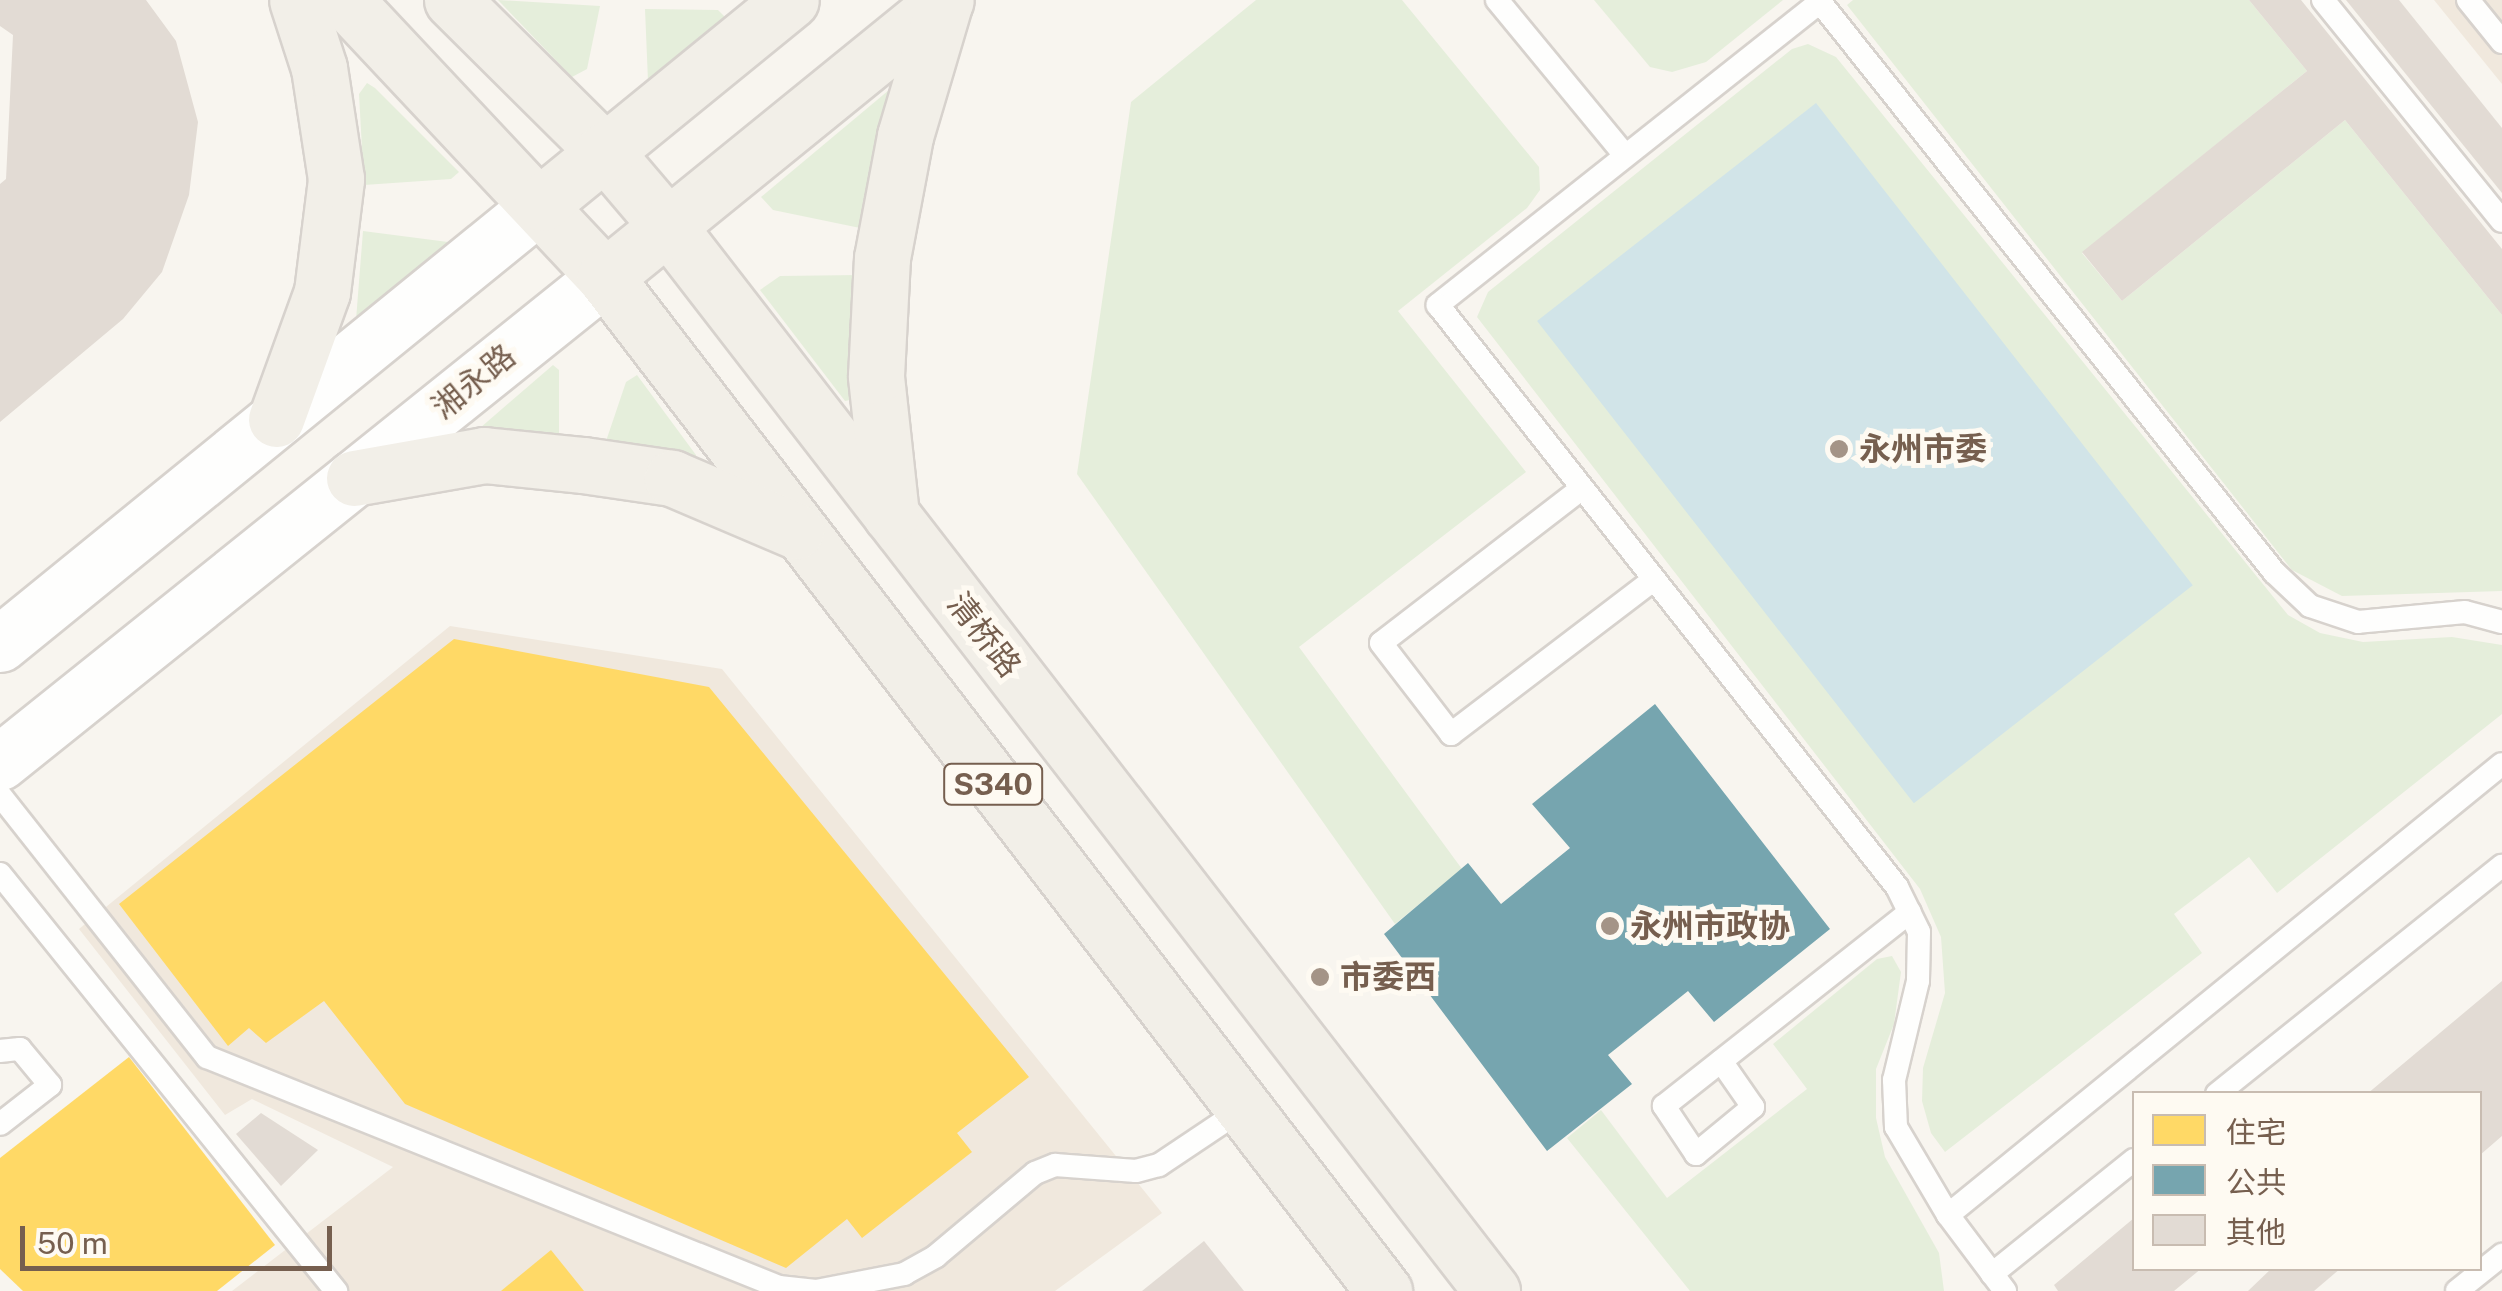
<!DOCTYPE html>
<meta charset="utf-8">
<style>
body{margin:0}
#map{position:relative;width:2502px;height:1291px;overflow:hidden;background:#f8f5ef;font-family:"Public Sans","Noto Sans SC",sans-serif}
div>[style]{position:absolute}
[style*='--x']{left:calc(var(--x)*1px);top:calc(var(--y)*1px);width:calc(var(--w)*1px);rotate:calc(var(--a)*1deg)}
.residential>*{inset:0;background:#f0e8dd}
.green>*{inset:0;background:#e5eedb}
.water>*{inset:0;background:#d1e4e8;transform-origin:0 0}
.homes>*{inset:0;background:#ffd966}
.public>*{inset:0;background:#76a5af}
.building>*{inset:0;background:#e2dbd4}
.roads{filter:drop-shadow(2px 0 #d7d2cd) drop-shadow(-2px 0 #d7d2cd) drop-shadow(0 2px #d7d2cd) drop-shadow(0 -2px #d7d2cd)}
.lane>*{height:22px;margin:-11px;padding:0 11px;transform-origin:11px;border-radius:11px;background:#fefefd}
.secondary>*{height:55px;margin:-27.5px;padding:0 27.5px;transform-origin:27.5px;border-radius:27.5px;background:#fefefd}
.primary>*{height:55px;margin:-27.5px;padding:0 27.5px;transform-origin:27.5px;border-radius:27.5px;background:#f2efe8}
.dots>*{width:28px;height:28px;translate:-50% -50%;box-sizing:border-box;border:5px solid #fefaf2;border-radius:50%}
span{translate:-50% -50%;white-space:nowrap;text-align:center;line-height:1.15;-webkit-text-stroke:10px #fefaf2;paint-order:stroke}
.shield-label span{padding:2px 8px;background:#fefaf2;border:2px solid;border-radius:8px;-webkit-text-stroke-width:0}
.shield-label{font-size:30px;color:#765f4f;font-weight:700}
.street-label{font-size:32px;color:#765f4f}
.poi-label{font-size:32px;color:#765f4f;font-weight:700}
.left{translate:0 -50%;text-align:left}
.legend{position:absolute;left:2132px;top:1091px;width:350px;height:180px;box-sizing:border-box;background:#fefaf2;border:2px solid #c8bcb1;margin:0;padding:12px 18px;list-style:none;font-size:30px;color:#765f4f}
.legend li{display:flex;align-items:center;gap:20px;height:50px}
.legend b{width:50px;border:2px solid #c8bcb1}
.scale{position:absolute;left:20px;top:1226px;width:312px;height:45px;box-sizing:border-box;border:5px solid #765f4f;border-top:0;padding-left:12px;font-size:30px;line-height:35px;white-space:nowrap;color:#765f4f;-webkit-text-stroke:8px #fefaf2;paint-order:stroke}
</style>
<div id="map">
<div class="residential">
<div style="clip-path:polygon(2434px 0,2502px 0,2502px 84px)"></div>
<div style="clip-path:polygon(450px 626px,722px 669px,1162px 1213px,1055px 1291px,232px 1291px,393px 1167px,252px 1099px,225px 1115px,79px 929px)"></div>
</div>
<div class="green">
<div style="clip-path:polygon(498px 0,600px 6px,587px 69px,572px 77px)"></div>
<div style="clip-path:polygon(1256px 0,1402px 0,1539px 167px,1540px 190px,1527px 208px,1398px 311px,1526px 472px,1299px 647px,1462px 869px,1395px 924px,1077px 474px,1131px 102px)"></div>
<div style="clip-path:polygon(1594px 0,1783px 0,1706px 62px,1672px 72px,1650px 67px)"></div>
<div style="clip-path:polygon(1853px 0,2249px 0,2307px 71px,2082px 253px,2122px 301px,2345px 120px,2502px 315px,2502px 591px,2342px 596px,2292px 570px,1847px 5px)"></div>
<div style="clip-path:polygon(645px 9px,718px 10px,728px 20px,648px 81px)"></div>
<div style="clip-path:polygon(1808px 44px,1836px 57px,2288px 615px,2320px 633px,2363px 642px,2452px 637px,2502px 645px,2502px 714px,2277px 893px,2249px 857px,2174px 914px,2202px 953px,1945px 1152px,1931px 1133px,1922px 1101px,1923px 1068px,1945px 993px,1941px 937px,1920px 889px,1477px 317px,1488px 292px,1792px 49px)"></div>
<div style="clip-path:polygon(367px 83px,375px 88px,459px 172px,451px 179px,364px 185px,359px 94px)"></div>
<div style="clip-path:polygon(889px 90px,897px 91px,865px 229px,773px 210px,761px 197px)"></div>
<div style="clip-path:polygon(363px 231px,448px 242px,455px 253px,356px 320px)"></div>
<div style="clip-path:polygon(858px 275px,855px 399px,845px 401px,760px 290px,780px 276px)"></div>
<div style="clip-path:polygon(553px 365px,559px 370px,559px 451px,480px 428px)"></div>
<div style="clip-path:polygon(637px 375px,696px 455px,696px 464px,601px 456px,626px 382px)"></div>
<div style="clip-path:polygon(1892px 956px,1901px 972px,1894px 1024px,1876px 1069px,1876px 1118px,1885px 1157px,1939px 1253px,1944px 1291px,1690px 1291px,1567px 1138px,1601px 1110px,1667px 1198px,1807px 1089px,1773px 1044px,1877px 959px)"></div>
</div>
<div class="water">
<div style="left:1816px;top:103px;width:612px;height:354px;rotate:52deg"></div>
</div>
<div class="homes">
<div style="clip-path:polygon(454px 639px,709px 687px,1029px 1077px,957px 1133px,972px 1152px,862px 1238px,847px 1219px,786px 1268px,405px 1104px,324px 1001px,266px 1043px,249px 1028px,228px 1046px,119px 904px)"></div>
<div style="clip-path:polygon(129px 1057px,275px 1245px,217px 1291px,23px 1291px,0 1269px,0 1158px)"></div>
<div style="clip-path:polygon(551px 1250px,584px 1291px,501px 1291px)"></div>
</div>
<div class="public">
<div style="clip-path:polygon(1655px 704px,1830px 929px,1714px 1022px,1688px 991px,1608px 1055px,1632px 1084px,1547px 1151px,1384px 934px,1468px 863px,1501px 904px,1570px 848px,1532px 804px)"></div>
</div>
<div class="building">
<div style="clip-path:polygon(0 0,146px 0,176px 41px,198px 122px,189px 195px,162px 272px,123px 319px,0 422px,0 184px,6px 179px,13px 35px,0 26px)"></div>
<div style="clip-path:polygon(2249px 0,2301px 0,2502px 249px,2502px 315px,2345px 120px,2122px 301px,2082px 252px,2307px 71px)"></div>
<div style="clip-path:polygon(2346px 0,2399px 0,2502px 128px,2502px 193px)"></div>
<div style="clip-path:polygon(2502px 981px,2502px 1136px,2480px 1155px,2480px 1094px,2367px 1094px)"></div>
<div style="clip-path:polygon(261px 1113px,318px 1150px,281px 1186px,236px 1134px)"></div>
<div style="clip-path:polygon(2134px 1218px,2134px 1268px,2202px 1268px,2174px 1291px,2058px 1291px,2054px 1285px)"></div>
<div style="clip-path:polygon(1204px 1241px,1244px 1291px,1142px 1291px)"></div>
<div style="clip-path:polygon(2272px 1268px,2341px 1268px,2314px 1291px,2248px 1291px)"></div>
</div>
<div class="roads">
<div class="lane">
<div style="--x:1497;--y:0;--w:198;--a:50.5"></div>
<div style="--x:2323;--y:0;--w:284;--a:51"></div>
<div style="--x:2468;--y:0;--w:54;--a:51"></div>
<div style="--x:1581;--y:489;--w:252;--a:142.4"></div>
<div style="--x:1381;--y:643;--w:115;--a:52.4"></div>
<div style="--x:1451;--y:734;--w:254;--a:-37.3"></div>
<div style="--x:2502;--y:622;--w:38;--a:-165"></div>
<div style="--x:2465;--y:612;--w:107;--a:174.7"></div>
<div style="--x:2358;--y:622;--w:51;--a:-161.6"></div>
<div style="--x:2310;--y:606;--w:50;--a:-136.6"></div>
<div style="--x:2274;--y:572;--w:729;--a:-128.54"></div>
<div style="--x:1820;--y:2;--w:488;--a:141.6"></div>
<div style="--x:1438;--y:305;--w:741;--a:51.74"></div>
<div style="--x:1897;--y:887;--w:50;--a:63.9"></div>
<div style="--x:1919;--y:932;--w:49;--a:91.2"></div>
<div style="--x:1918;--y:981;--w:102;--a:103.6"></div>
<div style="--x:1894;--y:1080;--w:47;--a:87.6"></div>
<div style="--x:1896;--y:1127;--w:102;--a:59.4"></div>
<div style="--x:1948;--y:1215;--w:714;--a:-39.15"></div>
<div style="--x:0;--y:795;--w:334;--a:51.7"></div>
<div style="--x:207;--y:1057;--w:617;--a:21.9"></div>
<div style="--x:779;--y:1287;--w:37;--a:6"></div>
<div style="--x:816;--y:1291;--w:90;--a:-10.9"></div>
<div style="--x:904;--y:1274;--w:37;--a:-29"></div>
<div style="--x:936;--y:1256;--w:129;--a:-40"></div>
<div style="--x:1035;--y:1173;--w:22;--a:-22"></div>
<div style="--x:1055;--y:1165;--w:81;--a:4.2"></div>
<div style="--x:1136;--y:1171;--w:24;--a:-15"></div>
<div style="--x:1159;--y:1165;--w:102;--a:-33.8"></div>
<div style="--x:0;--y:874;--w:536;--a:51.14"></div>
<div style="--x:0;--y:1051;--w:20;--a:-6"></div>
<div style="--x:20;--y:1049;--w:47;--a:50.2"></div>
<div style="--x:50;--y:1085;--w:63;--a:142"></div>
<div style="--x:1721;--y:1061;--w:56;--a:55.2"></div>
<div style="--x:1753;--y:1107;--w:74;--a:140.5"></div>
<div style="--x:1696;--y:1154;--w:58;--a:-123.7"></div>
<div style="--x:1664;--y:1106;--w:313;--a:-38.3"></div>
<div style="--x:2217;--y:1094;--w:365;--a:-38.7"></div>
<div style="--x:1948;--y:1215;--w:95;--a:53.1"></div>
<div style="--x:1992;--y:1274;--w:182;--a:-38.8"></div>
<div style="--x:2457;--y:1291;--w:58;--a:-38.7"></div>
</div>
<div class="secondary">
<div style="--x:0;--y:644;--w:699;--a:-39.13"></div>
<div style="--x:0;--y:762;--w:775;--a:-38.72"></div>
</div>
<div class="primary">
<div style="--x:345;--y:0;--w:380;--a:46.8"></div>
<div style="--x:605;--y:277;--w:1279;--a:52.47"></div>
<div style="--x:452;--y:0;--w:214;--a:44.8"></div>
<div style="--x:604;--y:151;--w:97;--a:49.6"></div>
<div style="--x:667;--y:225;--w:1348;--a:52.26"></div>
<div style="--x:542;--y:203;--w:321;--a:-39.2"></div>
<div style="--x:605;--y:277;--w:439;--a:-39.1"></div>
<div style="--x:276;--y:419;--w:135;--a:-70.1"></div>
<div style="--x:322;--y:292;--w:114;--a:-82.9"></div>
<div style="--x:336;--y:179;--w:112;--a:-98.7"></div>
<div style="--x:319;--y:68;--w:71;--a:-107.9"></div>
<div style="--x:354;--y:478;--w:132;--a:-10"></div>
<div style="--x:484;--y:455;--w:100;--a:5.8"></div>
<div style="--x:583;--y:465;--w:90;--a:8.3"></div>
<div style="--x:672;--y:478;--w:135;--a:23.1"></div>
<div style="--x:891;--y:515;--w:140;--a:-96.2"></div>
<div style="--x:876;--y:376;--w:118;--a:-87.1"></div>
<div style="--x:882;--y:258;--w:124;--a:-79.3"></div>
<div style="--x:905;--y:136;--w:141;--a:-73.5"></div>
</div>
</div>
<div class="dots">
<div style="left:1839px;top:449px;background:#a49487"></div>
<div style="left:1610px;top:926px;background:#a49487"></div>
<div style="left:1320px;top:977px;background:#a49487"></div>
</div>
<div class="shield-label">
<span style="left:993px;top:784px">S340</span>
</div>
<div class="street-label">
<span style="left:474px;top:382px;rotate:-39deg">湘永路</span>
<span style="left:984px;top:635px;rotate:52deg">清桥路</span>
</div>
<div class="poi-label">
<span class="left" style="left:1859px;top:449px">永州市委</span>
<span class="left" style="left:1630px;top:926px">永州市政协</span>
<span class="left" style="left:1340px;top:977px">市委西</span>
</div>
<ul class="legend">
<li><b style="height:28px;background:#ffd966"></b>住宅</li>
<li><b style="height:28px;background:#76a5af"></b>公共</li>
<li><b style="height:28px;background:#e2dbd4"></b>其他</li>
</ul>
<div class="scale">50 m</div>
</div>
